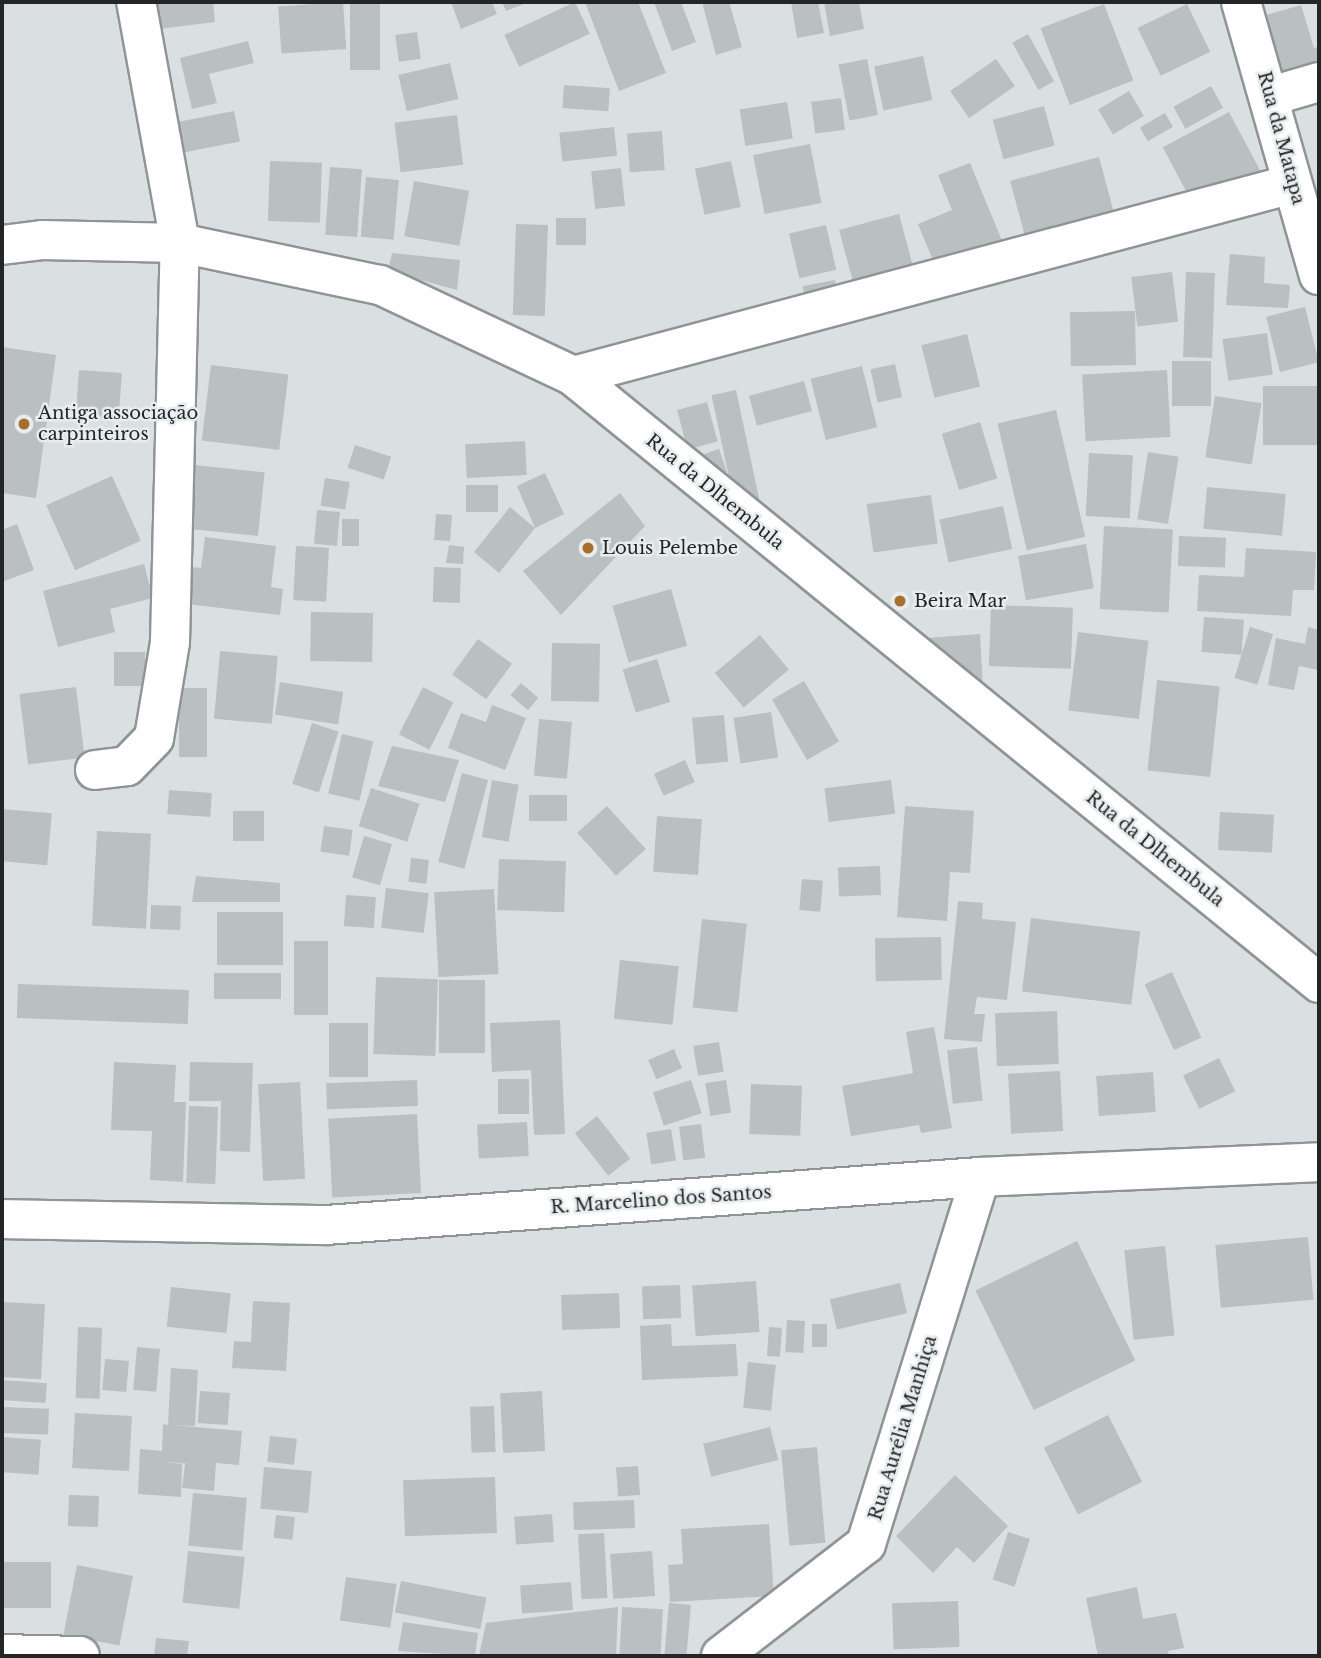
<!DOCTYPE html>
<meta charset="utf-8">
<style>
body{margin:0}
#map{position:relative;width:1321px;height:1658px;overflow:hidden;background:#dadfe2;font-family:"Libre Baskerville",serif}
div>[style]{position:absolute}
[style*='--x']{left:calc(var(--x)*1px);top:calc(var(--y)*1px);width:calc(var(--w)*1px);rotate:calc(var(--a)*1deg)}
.building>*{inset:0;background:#babfc1;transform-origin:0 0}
.roads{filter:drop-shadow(2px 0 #8f9496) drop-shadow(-2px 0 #8f9496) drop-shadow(0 2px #8f9496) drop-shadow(0 -2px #8f9496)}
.minor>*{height:38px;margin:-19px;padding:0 19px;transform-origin:19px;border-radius:19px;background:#fff}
.dots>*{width:19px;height:19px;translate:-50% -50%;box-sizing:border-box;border:4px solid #e7edef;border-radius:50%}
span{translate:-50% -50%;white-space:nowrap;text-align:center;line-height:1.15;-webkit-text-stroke:5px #e7edef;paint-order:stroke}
.street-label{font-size:18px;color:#232526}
.poi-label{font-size:18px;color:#232526}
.left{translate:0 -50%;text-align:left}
.frame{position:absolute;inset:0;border:4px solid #232526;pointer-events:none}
</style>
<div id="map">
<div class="building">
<div style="clip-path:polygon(132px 2px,213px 2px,215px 22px,135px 32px)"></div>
<div style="left:343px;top:2px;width:47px;height:65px;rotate:86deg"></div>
<div style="left:350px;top:2px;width:30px;height:68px"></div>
<div style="clip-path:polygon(451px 2px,492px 2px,497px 14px,461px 29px)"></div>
<div style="clip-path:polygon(502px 2px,529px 2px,506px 11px)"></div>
<div style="left:575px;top:2px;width:35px;height:78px;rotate:65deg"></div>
<div style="clip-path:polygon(585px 2px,638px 2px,666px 73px,619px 91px)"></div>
<div style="clip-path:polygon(654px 2px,681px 2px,696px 42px,672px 51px)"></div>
<div style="clip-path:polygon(702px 2px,729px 2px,742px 47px,716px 55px)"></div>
<div style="clip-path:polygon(791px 2px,818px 2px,824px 33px,797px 38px)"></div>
<div style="clip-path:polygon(824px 2px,859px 2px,864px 29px,830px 36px)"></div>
<div style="left:1104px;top:4px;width:82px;height:68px;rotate:69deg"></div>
<div style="left:1187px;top:4px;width:53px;height:55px;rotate:64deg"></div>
<div style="clip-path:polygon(1301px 5px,1314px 48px,1319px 47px,1319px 92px,1281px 104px,1256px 18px)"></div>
<div style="left:417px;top:32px;width:27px;height:22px;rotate:82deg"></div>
<div style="left:1028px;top:34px;width:54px;height:18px;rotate:61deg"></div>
<div style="clip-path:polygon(248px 41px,254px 63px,209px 74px,217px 103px,192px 109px,180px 58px)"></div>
<div style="left:923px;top:56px;width:45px;height:50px;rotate:78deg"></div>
<div style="left:867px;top:59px;width:57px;height:29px;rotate:79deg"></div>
<div style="left:996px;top:59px;width:33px;height:56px;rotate:55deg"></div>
<div style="left:450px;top:63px;width:37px;height:53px;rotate:77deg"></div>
<div style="left:564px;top:85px;width:46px;height:23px;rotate:4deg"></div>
<div style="left:1211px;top:86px;width:25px;height:43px;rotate:61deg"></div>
<div style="left:1129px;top:91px;width:29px;height:36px;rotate:59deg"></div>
<div style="left:841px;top:98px;width:32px;height:30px;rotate:83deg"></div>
<div style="left:787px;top:102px;width:37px;height:48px;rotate:81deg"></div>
<div style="left:1044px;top:106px;width:41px;height:53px;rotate:75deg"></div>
<div style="left:234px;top:111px;width:31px;height:85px;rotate:79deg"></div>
<div style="left:1229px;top:112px;width:70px;height:75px;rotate:62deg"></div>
<div style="left:1165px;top:113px;width:16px;height:29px;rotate:60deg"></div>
<div style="left:457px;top:115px;width:50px;height:63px;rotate:83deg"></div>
<div style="left:614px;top:127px;width:29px;height:55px;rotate:84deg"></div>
<div style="left:662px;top:131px;width:39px;height:35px;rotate:86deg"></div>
<div style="left:810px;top:144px;width:60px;height:58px;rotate:79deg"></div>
<div style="left:1099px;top:157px;width:82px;height:92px;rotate:75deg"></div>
<div style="left:270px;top:161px;width:52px;height:60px;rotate:2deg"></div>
<div style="left:731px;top:161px;width:47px;height:37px;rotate:78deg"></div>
<div style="clip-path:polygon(970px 163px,1010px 260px,944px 287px,918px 224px,952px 210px,938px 175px)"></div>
<div style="left:330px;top:167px;width:32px;height:68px;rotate:4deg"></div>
<div style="left:621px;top:168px;width:38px;height:30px;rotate:84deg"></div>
<div style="left:366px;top:177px;width:33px;height:60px;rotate:5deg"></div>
<div style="left:414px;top:181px;width:56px;height:56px;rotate:10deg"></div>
<div style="left:899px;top:214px;width:86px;height:62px;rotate:75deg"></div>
<div style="left:586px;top:218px;width:27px;height:30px;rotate:90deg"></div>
<div style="left:516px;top:224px;width:32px;height:91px;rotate:2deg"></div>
<div style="left:826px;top:225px;width:46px;height:38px;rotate:77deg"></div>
<div style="clip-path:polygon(392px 253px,460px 260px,457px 290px,388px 271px)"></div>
<div style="clip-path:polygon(1230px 254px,1265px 257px,1264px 283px,1290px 285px,1288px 308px,1226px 305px)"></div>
<div style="left:1172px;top:272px;width:50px;height:41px;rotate:83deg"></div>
<div style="left:1186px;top:272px;width:29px;height:85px;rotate:2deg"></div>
<div style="left:835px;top:280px;width:41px;height:33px;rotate:79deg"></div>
<div style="left:1305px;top:307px;width:57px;height:40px;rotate:76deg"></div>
<div style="left:1135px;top:311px;width:54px;height:65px;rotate:89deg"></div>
<div style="left:1267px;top:333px;width:42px;height:45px;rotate:82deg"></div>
<div style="left:967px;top:334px;width:54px;height:47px;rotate:76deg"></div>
<div style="clip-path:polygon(2px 347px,56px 355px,36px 498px,2px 493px)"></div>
<div style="left:1172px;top:361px;width:39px;height:45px"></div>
<div style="left:895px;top:364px;width:34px;height:25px;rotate:78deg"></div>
<div style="left:211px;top:365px;width:78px;height:76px;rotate:7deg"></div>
<div style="left:862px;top:366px;width:63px;height:53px;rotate:76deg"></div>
<div style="left:79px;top:370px;width:43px;height:46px;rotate:4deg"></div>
<div style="left:1167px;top:370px;width:67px;height:85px;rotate:87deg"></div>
<div style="left:804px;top:381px;width:31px;height:57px;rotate:75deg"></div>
<div style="left:1319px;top:386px;width:59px;height:56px;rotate:90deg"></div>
<div style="left:736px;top:390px;width:127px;height:25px;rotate:78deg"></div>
<div style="left:1215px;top:396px;width:47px;height:62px;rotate:9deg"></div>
<div style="left:707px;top:402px;width:41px;height:31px;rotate:75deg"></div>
<div style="left:1056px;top:410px;width:130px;height:60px;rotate:77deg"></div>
<div style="left:980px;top:422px;width:59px;height:40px;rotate:73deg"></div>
<div style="left:525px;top:441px;width:34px;height:60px;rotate:87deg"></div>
<div style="left:355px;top:445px;width:38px;height:24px;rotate:18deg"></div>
<div style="left:719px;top:449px;width:24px;height:29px;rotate:71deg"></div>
<div style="left:1148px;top:452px;width:31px;height:68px;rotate:9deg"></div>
<div style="left:1089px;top:453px;width:44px;height:63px;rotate:3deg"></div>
<div style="left:194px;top:465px;width:71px;height:64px;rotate:6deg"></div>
<div style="clip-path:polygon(545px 473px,564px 514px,535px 528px,499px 573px,474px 552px,510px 507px,535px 528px,517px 486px)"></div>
<div style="left:112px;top:476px;width:71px;height:72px;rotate:66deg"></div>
<div style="left:325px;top:478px;width:25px;height:28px;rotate:9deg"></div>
<div style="left:466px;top:485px;width:32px;height:27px"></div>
<div style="left:1207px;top:487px;width:79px;height:42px;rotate:5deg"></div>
<div style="clip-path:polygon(620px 493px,645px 526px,561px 615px,523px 571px)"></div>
<div style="left:931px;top:495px;width:49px;height:65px;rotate:82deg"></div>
<div style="left:1003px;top:506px;width:44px;height:65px;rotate:78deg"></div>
<div style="left:317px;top:510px;width:23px;height:34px;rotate:5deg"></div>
<div style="left:436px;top:514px;width:16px;height:26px;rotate:4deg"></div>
<div style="left:342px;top:519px;width:17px;height:27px"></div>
<div style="clip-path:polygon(17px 524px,34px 570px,2px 582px,2px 530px)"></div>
<div style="left:1104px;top:526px;width:69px;height:83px;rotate:3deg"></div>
<div style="left:1179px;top:536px;width:47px;height:30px;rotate:2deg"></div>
<div style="clip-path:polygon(205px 537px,276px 546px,271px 587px,283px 589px,280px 615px,179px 603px,184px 566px,201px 568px)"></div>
<div style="left:1086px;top:544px;width:45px;height:69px;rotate:80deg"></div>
<div style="clip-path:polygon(449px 545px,464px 547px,463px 564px,446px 563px)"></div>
<div style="left:296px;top:546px;width:33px;height:54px;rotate:3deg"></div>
<div style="clip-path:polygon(1246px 548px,1316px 552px,1314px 590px,1293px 590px,1291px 616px,1197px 611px,1199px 575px,1244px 577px)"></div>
<div style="clip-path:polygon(144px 564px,153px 598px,110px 609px,115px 632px,58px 647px,43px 591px)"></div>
<div style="left:434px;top:567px;width:27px;height:35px;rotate:2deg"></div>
<div style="left:671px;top:589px;width:59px;height:61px;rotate:74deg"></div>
<div style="left:991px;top:605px;width:82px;height:61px;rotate:2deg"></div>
<div style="left:311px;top:612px;width:62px;height:49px;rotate:1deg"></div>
<div style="left:1204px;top:617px;width:40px;height:35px;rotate:4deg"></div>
<div style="left:1250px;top:627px;width:24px;height:53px;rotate:17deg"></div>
<div style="clip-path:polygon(1308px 627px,1319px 630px,1319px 670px,1299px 666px,1294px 690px,1268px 685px,1276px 638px,1305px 644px)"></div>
<div style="left:1078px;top:632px;width:71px;height:79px;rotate:7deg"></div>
<div style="clip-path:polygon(980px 634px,984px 708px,929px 669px,927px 638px)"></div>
<div style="left:760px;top:635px;width:45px;height:59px;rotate:50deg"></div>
<div style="left:478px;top:639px;width:42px;height:44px;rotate:36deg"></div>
<div style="left:552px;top:643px;width:48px;height:58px;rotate:1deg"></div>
<div style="left:220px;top:651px;width:58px;height:68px;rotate:5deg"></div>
<div style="left:114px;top:652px;width:31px;height:34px"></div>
<div style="left:657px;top:659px;width:45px;height:36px;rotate:73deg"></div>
<div style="left:1157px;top:680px;width:63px;height:91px;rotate:6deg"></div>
<div style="left:804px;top:681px;width:70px;height:37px;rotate:60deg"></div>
<div style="left:280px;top:682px;width:64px;height:33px;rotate:9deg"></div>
<div style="left:521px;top:683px;width:23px;height:16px;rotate:41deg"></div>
<div style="left:76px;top:687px;width:71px;height:57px;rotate:83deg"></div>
<div style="left:423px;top:687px;width:34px;height:53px;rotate:27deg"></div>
<div style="left:207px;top:688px;width:69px;height:28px;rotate:90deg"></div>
<div style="clip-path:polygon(492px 705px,526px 718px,505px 770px,448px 748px,461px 713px,486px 722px)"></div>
<div style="left:771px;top:712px;width:46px;height:38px;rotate:81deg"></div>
<div style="left:724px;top:715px;width:47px;height:32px;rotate:85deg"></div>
<div style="left:539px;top:719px;width:33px;height:57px;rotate:5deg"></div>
<div style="left:312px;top:723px;width:28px;height:64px;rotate:18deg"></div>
<div style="left:342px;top:734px;width:32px;height:61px;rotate:13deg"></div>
<div style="clip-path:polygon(392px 746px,459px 760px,445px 802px,378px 786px)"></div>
<div style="left:685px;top:760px;width:24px;height:34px;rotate:66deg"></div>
<div style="left:462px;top:773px;width:27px;height:92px;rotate:15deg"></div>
<div style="left:492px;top:780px;width:27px;height:58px;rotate:10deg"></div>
<div style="left:891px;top:780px;width:34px;height:67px;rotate:83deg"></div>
<div style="left:371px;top:788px;width:51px;height:40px;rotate:18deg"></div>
<div style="left:169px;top:790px;width:43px;height:24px;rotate:4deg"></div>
<div style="left:529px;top:795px;width:38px;height:26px"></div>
<div style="left:607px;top:806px;width:58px;height:40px;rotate:48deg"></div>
<div style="clip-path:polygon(905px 806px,974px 811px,970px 873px,950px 872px,947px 921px,897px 917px)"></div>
<div style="left:2px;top:809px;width:50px;height:52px;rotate:5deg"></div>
<div style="left:233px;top:811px;width:31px;height:30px"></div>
<div style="left:1220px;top:812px;width:54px;height:38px;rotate:3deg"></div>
<div style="left:657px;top:816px;width:45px;height:56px;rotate:4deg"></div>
<div style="left:324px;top:826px;width:29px;height:26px;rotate:8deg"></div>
<div style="left:97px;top:831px;width:54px;height:95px;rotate:3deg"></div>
<div style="left:364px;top:836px;width:29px;height:43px;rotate:16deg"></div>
<div style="left:411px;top:858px;width:18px;height:24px;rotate:6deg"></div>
<div style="left:499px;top:859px;width:67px;height:51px;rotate:2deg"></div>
<div style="left:880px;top:866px;width:29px;height:42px;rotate:88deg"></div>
<div style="clip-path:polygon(196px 876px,280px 883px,280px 902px,192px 902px)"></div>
<div style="left:802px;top:879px;width:21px;height:31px;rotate:5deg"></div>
<div style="left:386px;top:888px;width:43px;height:40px;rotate:7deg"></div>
<div style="left:494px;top:889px;width:85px;height:60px;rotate:87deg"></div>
<div style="left:346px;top:895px;width:30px;height:31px;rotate:4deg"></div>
<div style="clip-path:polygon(958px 901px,983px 903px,982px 919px,1016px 922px,1007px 1000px,977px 997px,974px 1014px,985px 1014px,982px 1042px,944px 1039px)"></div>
<div style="left:151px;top:905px;width:30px;height:24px;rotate:2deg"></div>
<div style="left:217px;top:912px;width:66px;height:53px"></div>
<div style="left:1031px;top:918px;width:110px;height:74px;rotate:7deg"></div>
<div style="left:702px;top:919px;width:45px;height:89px;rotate:6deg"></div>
<div style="left:941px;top:937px;width:43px;height:66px;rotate:89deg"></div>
<div style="left:294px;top:941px;width:34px;height:74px"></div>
<div style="left:620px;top:960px;width:59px;height:59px;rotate:6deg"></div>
<div style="left:1172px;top:972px;width:72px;height:30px;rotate:66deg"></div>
<div style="left:281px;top:973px;width:26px;height:67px;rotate:90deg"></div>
<div style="left:376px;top:977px;width:62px;height:77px;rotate:2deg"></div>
<div style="left:485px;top:980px;width:73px;height:46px;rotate:90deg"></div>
<div style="left:18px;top:984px;width:171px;height:34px;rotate:2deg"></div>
<div style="left:1057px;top:1011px;width:53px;height:62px;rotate:88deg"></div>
<div style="clip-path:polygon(560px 1020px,565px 1134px,534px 1135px,531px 1070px,492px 1072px,490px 1023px)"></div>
<div style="left:329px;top:1023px;width:39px;height:54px"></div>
<div style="clip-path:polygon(934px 1027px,952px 1128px,921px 1133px,919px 1125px,851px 1136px,842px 1086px,913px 1073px,906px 1032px)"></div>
<div style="left:719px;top:1042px;width:30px;height:26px;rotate:81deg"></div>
<div style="left:977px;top:1047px;width:54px;height:30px;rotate:84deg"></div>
<div style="left:674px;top:1049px;width:21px;height:28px;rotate:67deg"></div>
<div style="left:1219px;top:1058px;width:37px;height:40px;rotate:64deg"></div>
<div style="clip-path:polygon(114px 1062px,176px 1065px,174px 1102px,186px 1102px,183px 1182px,150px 1180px,152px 1131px,111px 1130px)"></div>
<div style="clip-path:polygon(190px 1062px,253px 1063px,250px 1152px,220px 1151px,221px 1101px,189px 1101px)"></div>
<div style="left:1060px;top:1071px;width:60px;height:52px;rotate:87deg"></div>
<div style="left:1153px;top:1072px;width:40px;height:57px;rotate:86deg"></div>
<div style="left:498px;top:1079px;width:31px;height:35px"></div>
<div style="left:417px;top:1080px;width:26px;height:91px;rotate:88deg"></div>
<div style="left:691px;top:1080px;width:35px;height:40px;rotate:72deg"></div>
<div style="left:726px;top:1080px;width:33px;height:21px;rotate:81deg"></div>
<div style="left:300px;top:1082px;width:97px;height:42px;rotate:87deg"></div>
<div style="left:751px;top:1084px;width:51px;height:50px;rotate:2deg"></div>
<div style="left:189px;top:1106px;width:29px;height:77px;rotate:2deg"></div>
<div style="left:417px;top:1114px;width:79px;height:89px;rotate:87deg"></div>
<div style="left:597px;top:1116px;width:54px;height:28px;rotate:52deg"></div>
<div style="left:527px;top:1122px;width:34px;height:50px;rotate:87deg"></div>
<div style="left:701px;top:1124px;width:34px;height:22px;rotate:83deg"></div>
<div style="left:671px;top:1129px;width:32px;height:25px;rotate:81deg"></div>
<div style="left:1308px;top:1237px;width:63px;height:93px;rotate:85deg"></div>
<div style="left:1077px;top:1241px;width:133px;height:113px;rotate:64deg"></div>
<div style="left:1165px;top:1246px;width:90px;height:41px;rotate:84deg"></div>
<div style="left:756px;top:1281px;width:51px;height:64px;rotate:86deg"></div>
<div style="left:900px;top:1283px;width:31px;height:72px;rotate:77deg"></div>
<div style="left:680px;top:1285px;width:33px;height:38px;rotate:88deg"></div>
<div style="left:171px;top:1287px;width:60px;height:40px;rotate:6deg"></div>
<div style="left:619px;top:1293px;width:35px;height:58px;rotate:88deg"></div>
<div style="clip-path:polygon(253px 1301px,290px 1303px,286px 1371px,232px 1368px,234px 1341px,251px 1342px)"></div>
<div style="left:2px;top:1302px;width:43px;height:75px;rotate:3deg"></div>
<div style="left:787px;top:1320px;width:18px;height:32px;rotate:3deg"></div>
<div style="clip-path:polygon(671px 1324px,672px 1346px,736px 1344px,738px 1376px,642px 1380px,640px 1326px)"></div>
<div style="left:812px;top:1324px;width:15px;height:23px"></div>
<div style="left:78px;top:1327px;width:24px;height:71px;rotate:2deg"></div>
<div style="left:769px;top:1327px;width:13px;height:29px;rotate:4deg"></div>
<div style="left:137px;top:1347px;width:23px;height:43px;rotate:5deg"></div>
<div style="left:105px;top:1359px;width:24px;height:31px;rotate:5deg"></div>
<div style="left:748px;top:1362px;width:28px;height:46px;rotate:6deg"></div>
<div style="clip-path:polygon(171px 1368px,198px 1370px,195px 1426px,172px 1425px,242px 1431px,239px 1465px,216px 1463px,214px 1491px,182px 1488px,185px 1464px,189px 1464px,160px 1461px,182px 1464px,181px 1497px,138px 1494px,140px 1449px,162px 1451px,163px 1424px,168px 1425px)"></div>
<div style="left:2px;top:1380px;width:45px;height:20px;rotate:4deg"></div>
<div style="left:200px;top:1391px;width:30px;height:32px;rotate:4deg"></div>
<div style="left:542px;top:1391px;width:60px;height:42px;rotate:87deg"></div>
<div style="left:494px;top:1406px;width:46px;height:24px;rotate:88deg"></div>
<div style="left:2px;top:1407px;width:47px;height:26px;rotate:2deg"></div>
<div style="left:75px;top:1413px;width:57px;height:55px;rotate:3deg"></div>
<div style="left:1108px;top:1415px;width:75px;height:72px;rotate:63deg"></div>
<div style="left:770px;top:1427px;width:34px;height:69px;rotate:76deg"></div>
<div style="left:270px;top:1436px;width:27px;height:26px;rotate:6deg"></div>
<div style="left:2px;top:1437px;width:39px;height:35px;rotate:4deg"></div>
<div style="left:817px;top:1447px;width:96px;height:36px;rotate:85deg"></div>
<div style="left:638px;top:1466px;width:29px;height:22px;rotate:86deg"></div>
<div style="left:264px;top:1467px;width:48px;height:42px;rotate:5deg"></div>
<div style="clip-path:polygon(955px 1475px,1008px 1526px,974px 1563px,957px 1547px,933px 1573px,896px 1536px)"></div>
<div style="left:495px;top:1477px;width:56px;height:92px;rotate:88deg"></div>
<div style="left:193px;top:1493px;width:54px;height:53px;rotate:5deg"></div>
<div style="left:69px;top:1495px;width:30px;height:31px;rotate:2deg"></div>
<div style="left:634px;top:1500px;width:28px;height:61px;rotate:88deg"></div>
<div style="left:552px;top:1514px;width:28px;height:38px;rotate:86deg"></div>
<div style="left:276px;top:1515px;width:19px;height:23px;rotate:6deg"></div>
<div style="clip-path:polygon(769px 1524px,774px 1596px,670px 1602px,668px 1565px,683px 1564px,681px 1529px)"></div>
<div style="left:1008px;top:1532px;width:23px;height:50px;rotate:18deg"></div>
<div style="left:604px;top:1533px;width:65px;height:26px;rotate:87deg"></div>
<div style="left:188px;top:1551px;width:57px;height:52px;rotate:6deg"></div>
<div style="left:652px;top:1551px;width:45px;height:42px;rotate:86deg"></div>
<div style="left:2px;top:1562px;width:49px;height:46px"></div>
<div style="left:77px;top:1565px;width:57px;height:71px;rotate:11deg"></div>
<div style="left:346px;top:1577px;width:51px;height:44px;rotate:8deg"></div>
<div style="left:401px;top:1581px;width:87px;height:32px;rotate:11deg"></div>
<div style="left:571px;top:1582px;width:28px;height:51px;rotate:86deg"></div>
<div style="clip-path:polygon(1137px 1587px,1143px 1619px,1176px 1613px,1184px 1648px,1168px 1651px,1169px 1656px,1098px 1656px,1086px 1598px)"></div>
<div style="left:958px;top:1601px;width:46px;height:66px;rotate:88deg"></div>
<div style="left:669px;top:1603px;width:22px;height:53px;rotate:5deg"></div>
<div style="clip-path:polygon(618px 1607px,616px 1656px,479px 1656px,486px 1623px)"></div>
<div style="left:622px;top:1607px;width:41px;height:49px;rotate:3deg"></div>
<div style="clip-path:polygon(403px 1622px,478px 1633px,475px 1656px,398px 1651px)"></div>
<div style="clip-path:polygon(156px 1638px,189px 1641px,187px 1656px,154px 1656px)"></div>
</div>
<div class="roads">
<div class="minor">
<div style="--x:1241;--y:2;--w:284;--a:74.1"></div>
<div style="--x:1271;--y:96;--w:50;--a:-16.3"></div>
<div style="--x:2;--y:245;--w:40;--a:-7.1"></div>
<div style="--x:42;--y:240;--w:138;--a:1.2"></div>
<div style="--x:180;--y:243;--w:204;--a:11.9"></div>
<div style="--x:380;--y:285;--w:213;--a:25.2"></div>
<div style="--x:573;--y:376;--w:962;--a:39.13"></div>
<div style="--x:573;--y:376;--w:744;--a:-14.95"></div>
<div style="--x:95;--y:770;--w:32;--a:-7"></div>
<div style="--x:127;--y:766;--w:39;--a:-46"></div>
<div style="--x:154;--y:738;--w:97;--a:-80.5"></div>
<div style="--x:170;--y:642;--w:399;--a:-88.6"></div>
<div style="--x:180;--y:243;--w:245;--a:-100.3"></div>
<div style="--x:2;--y:1219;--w:324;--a:1.1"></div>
<div style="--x:326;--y:1225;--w:656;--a:-4.2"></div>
<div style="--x:980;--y:1177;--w:339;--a:-2.5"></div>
<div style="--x:2;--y:1654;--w:78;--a:1.5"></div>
<div style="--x:721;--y:1656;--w:183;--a:-37.7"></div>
<div style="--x:866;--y:1544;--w:384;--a:-72.7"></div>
</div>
</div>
<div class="dots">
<div style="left:24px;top:424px;background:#a86e2e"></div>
<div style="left:588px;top:548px;background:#a86e2e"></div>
<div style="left:900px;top:601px;background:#a86e2e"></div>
</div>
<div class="street-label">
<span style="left:1281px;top:138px;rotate:75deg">Rua da Matapa</span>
<span style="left:715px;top:492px;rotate:39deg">Rua da Dlhembula</span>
<span style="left:1155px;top:849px;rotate:39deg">Rua da Dlhembula</span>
<span style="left:661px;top:1200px;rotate:-4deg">R. Marcelino dos Santos</span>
<span style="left:903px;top:1428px;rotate:-73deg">Rua Aurélia Manhiça</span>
</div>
<div class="poi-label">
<span class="left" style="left:38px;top:424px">Antiga associação<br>carpinteiros</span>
<span class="left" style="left:602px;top:548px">Louis Pelembe</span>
<span class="left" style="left:914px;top:601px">Beira Mar</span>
</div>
<div class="frame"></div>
</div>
